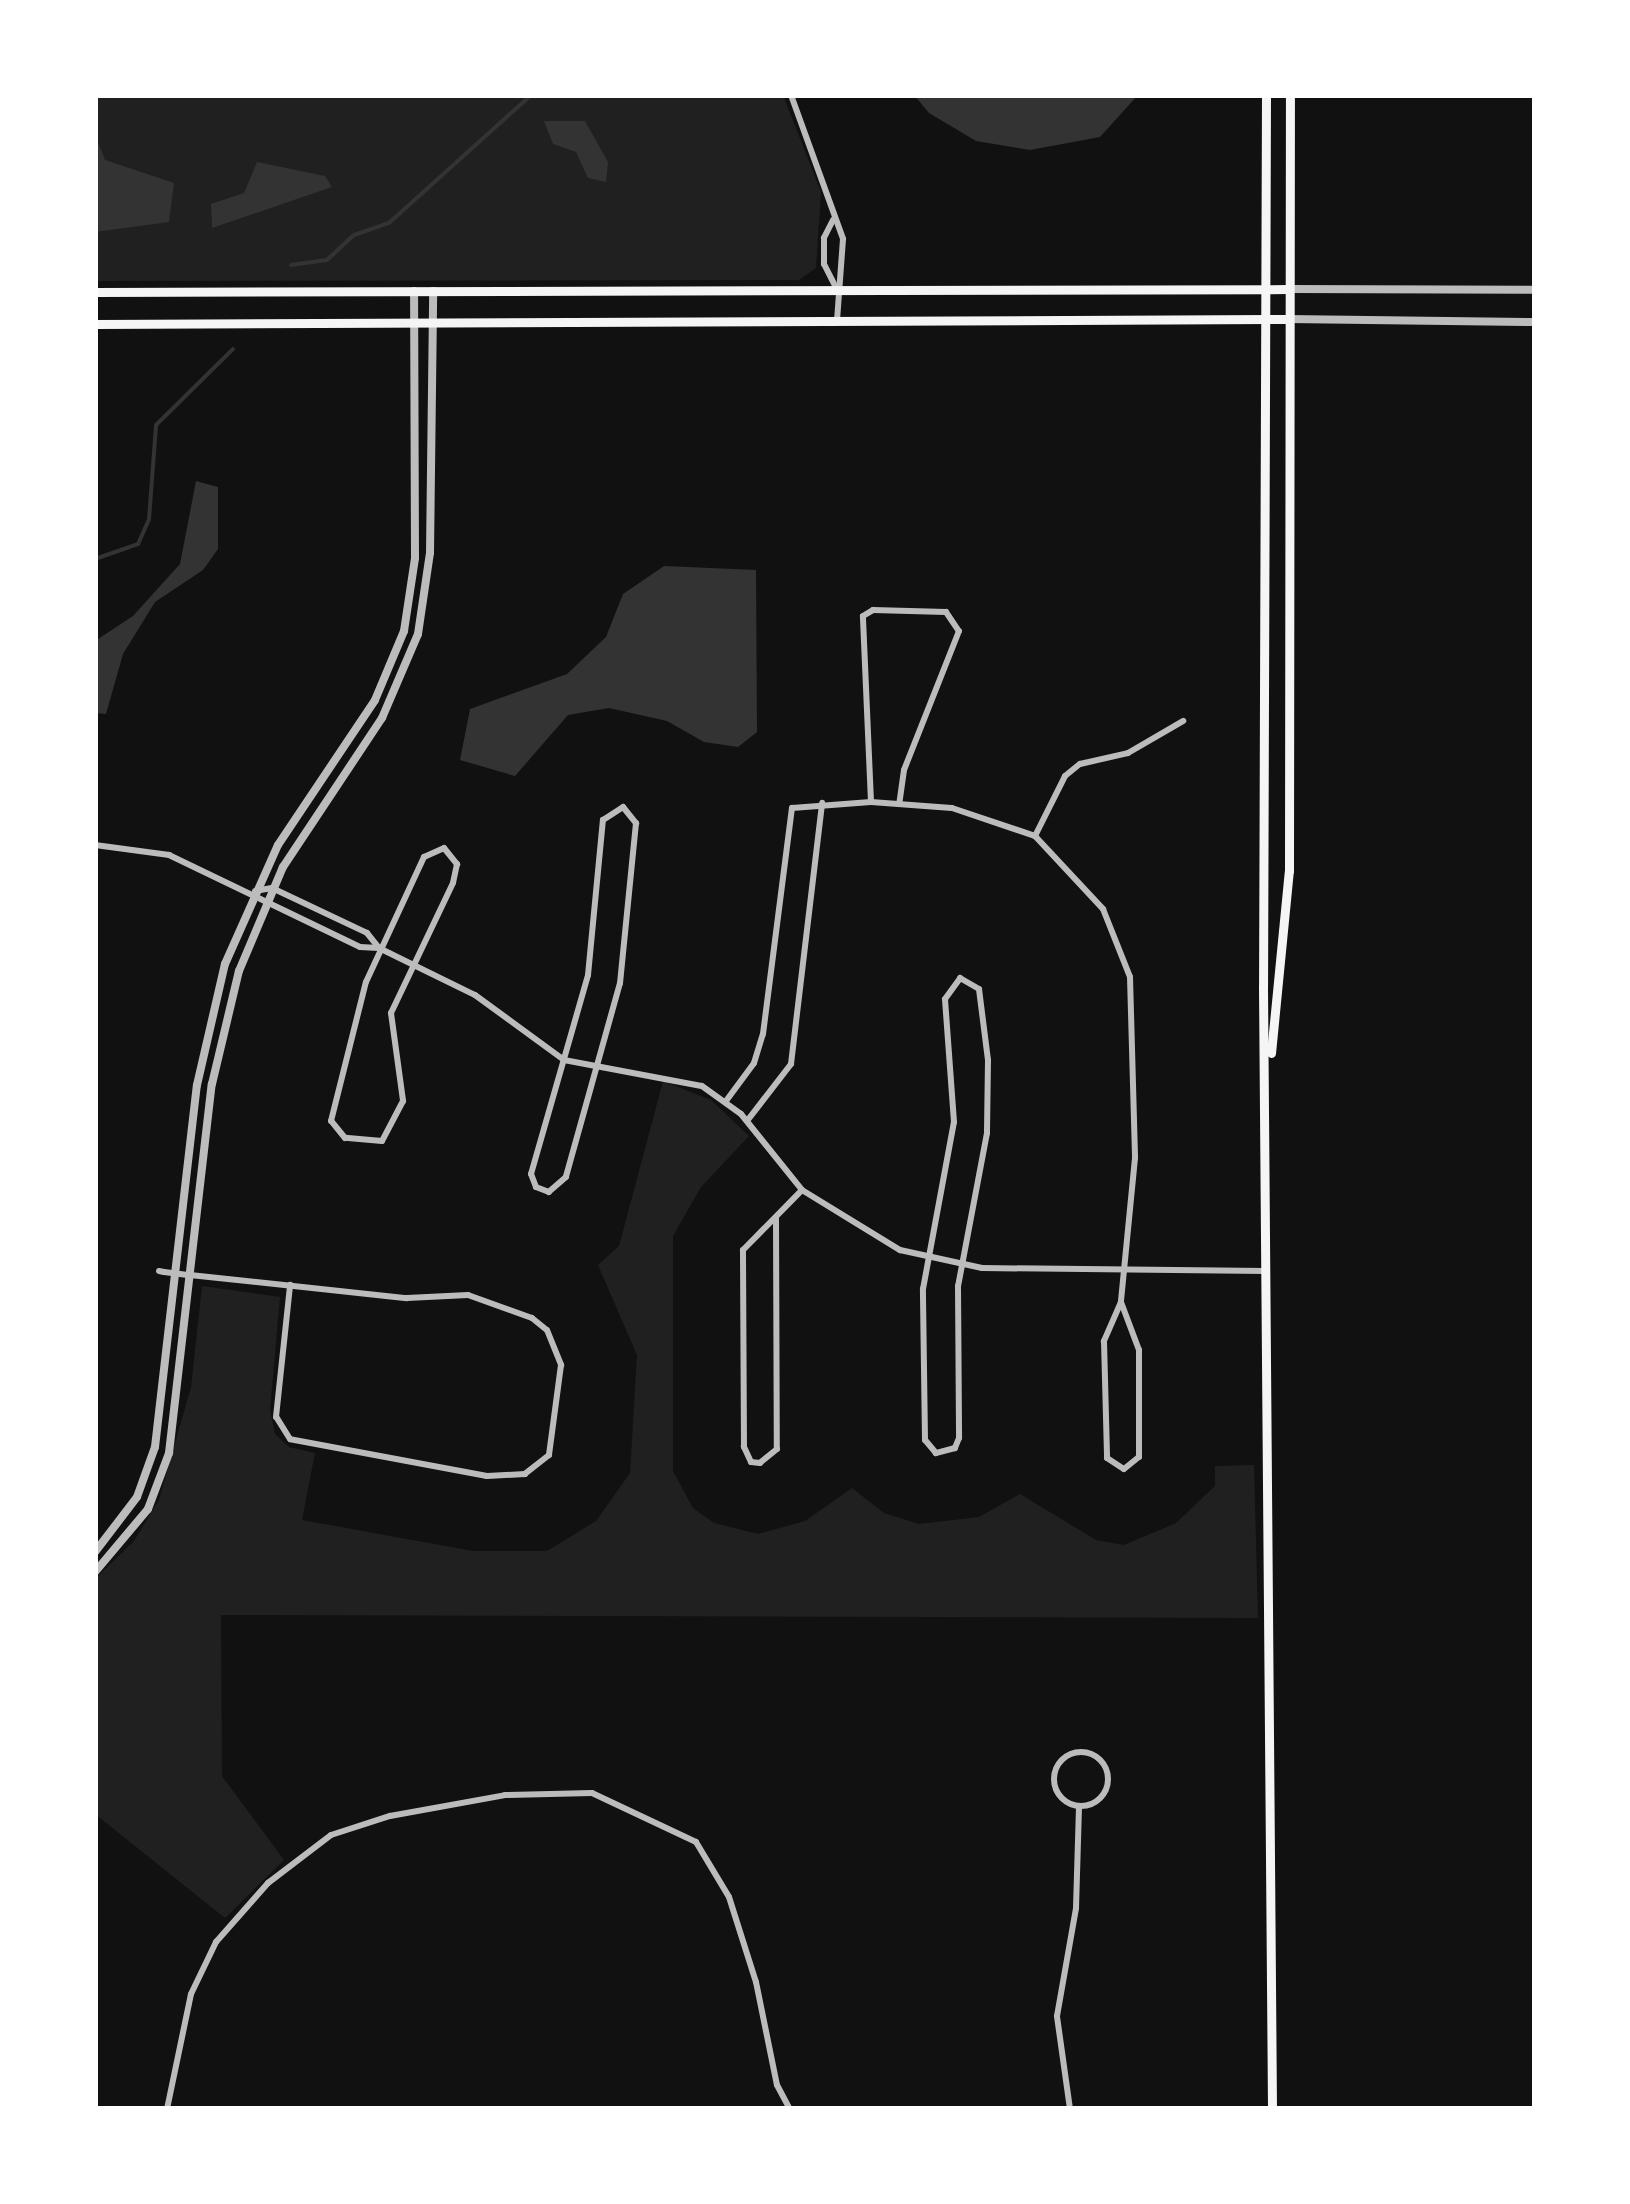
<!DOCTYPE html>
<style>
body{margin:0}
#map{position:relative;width:1630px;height:2204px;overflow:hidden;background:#111;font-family:Mulish,sans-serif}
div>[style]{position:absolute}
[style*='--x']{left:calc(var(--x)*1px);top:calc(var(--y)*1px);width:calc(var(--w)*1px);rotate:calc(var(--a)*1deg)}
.green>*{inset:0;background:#202020}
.water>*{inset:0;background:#333}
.stream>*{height:4px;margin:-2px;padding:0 2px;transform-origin:2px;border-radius:2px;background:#333}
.minor>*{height:6px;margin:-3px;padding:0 3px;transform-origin:3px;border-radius:3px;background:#bcbcbc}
.minor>.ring{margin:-3px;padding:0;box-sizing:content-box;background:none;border:6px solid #bcbcbc;border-radius:50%}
.tertiary>*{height:8px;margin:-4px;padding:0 4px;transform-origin:4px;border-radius:4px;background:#bcbcbc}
.secondary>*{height:9px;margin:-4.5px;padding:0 4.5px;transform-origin:4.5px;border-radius:4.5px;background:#f5f5f5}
span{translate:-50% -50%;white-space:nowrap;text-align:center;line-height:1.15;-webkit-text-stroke:8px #fff;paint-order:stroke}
.frame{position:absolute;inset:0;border:98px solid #fff;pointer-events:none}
</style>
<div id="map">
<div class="green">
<div style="clip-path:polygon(95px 95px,783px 95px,821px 192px,816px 268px,799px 280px,95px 281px)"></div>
<div style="clip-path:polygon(663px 1081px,711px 1100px,749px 1136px,701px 1187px,673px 1236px,673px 1471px,693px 1508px,714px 1523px,758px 1534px,805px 1521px,852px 1488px,884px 1513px,919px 1524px,979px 1517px,1020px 1494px,1096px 1540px,1124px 1545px,1176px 1523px,1215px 1486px,1215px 1466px,1254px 1465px,1258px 1618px,221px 1615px,222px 1776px,284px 1860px,225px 1918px,95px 1814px,95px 1579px,134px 1541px,159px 1500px,191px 1387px,202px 1286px,280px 1297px,270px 1410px,275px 1434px,289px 1447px,315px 1453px,302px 1520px,473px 1551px,547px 1551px,596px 1521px,630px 1473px,637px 1355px,598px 1265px,619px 1246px)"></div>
</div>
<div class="water">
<div style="clip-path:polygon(914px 95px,1138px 95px,1100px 137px,1030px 150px,976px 141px,929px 113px)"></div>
<div style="clip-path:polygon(544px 121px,585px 121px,608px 162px,606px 182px,588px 178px,576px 152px,553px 144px)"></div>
<div style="clip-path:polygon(96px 137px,105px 160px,174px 183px,169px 222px,95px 232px)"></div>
<div style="clip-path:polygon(257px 162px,325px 176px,332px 187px,212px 228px,211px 204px,244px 193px)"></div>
<div style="clip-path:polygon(196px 481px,218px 487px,218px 549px,203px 570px,155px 602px,123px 654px,106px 714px,95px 713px,95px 641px,133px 616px,180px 564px)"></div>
<div style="clip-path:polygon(664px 566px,756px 570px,757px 732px,738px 747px,704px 742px,667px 721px,609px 708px,568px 715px,515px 776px,460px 760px,470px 709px,567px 674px,606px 637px,623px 594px)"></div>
</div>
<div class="stream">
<div style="--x:291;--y:265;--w:36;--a:-8"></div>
<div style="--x:327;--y:260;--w:37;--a:-43"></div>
<div style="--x:354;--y:235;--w:37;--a:-19"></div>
<div style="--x:389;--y:223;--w:191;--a:-42"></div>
<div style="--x:95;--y:559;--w:46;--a:-19.2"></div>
<div style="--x:138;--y:544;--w:27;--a:-66"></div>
<div style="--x:149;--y:519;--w:94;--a:-85.7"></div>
<div style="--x:156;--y:425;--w:108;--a:-44.6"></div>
</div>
<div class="minor">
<div style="--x:791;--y:95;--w:153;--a:70.1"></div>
<div style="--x:843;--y:239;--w:81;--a:94.2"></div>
<div style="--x:833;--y:220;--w:20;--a:117"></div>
<div style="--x:824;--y:238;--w:26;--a:90"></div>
<div style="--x:824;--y:264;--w:27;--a:63"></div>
<div style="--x:871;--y:802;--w:186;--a:-92.5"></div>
<div style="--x:863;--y:616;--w:12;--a:-31"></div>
<div style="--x:873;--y:610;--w:73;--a:1.6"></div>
<div style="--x:946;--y:612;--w:23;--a:56"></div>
<div style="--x:959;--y:631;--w:149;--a:111.6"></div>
<div style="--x:904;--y:770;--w:34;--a:98"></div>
<div style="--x:623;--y:807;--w:21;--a:51"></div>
<div style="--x:636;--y:823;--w:161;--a:95.7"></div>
<div style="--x:620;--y:983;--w:201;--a:105.6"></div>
<div style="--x:566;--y:1177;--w:23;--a:139"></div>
<div style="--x:549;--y:1192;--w:14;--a:-159"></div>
<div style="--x:536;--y:1187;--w:14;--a:-111"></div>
<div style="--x:531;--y:1174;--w:207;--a:-74"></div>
<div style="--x:588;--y:975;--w:156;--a:-84.5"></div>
<div style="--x:603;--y:820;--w:24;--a:-33"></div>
<div style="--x:1035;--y:836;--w:67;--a:-63.4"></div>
<div style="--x:1065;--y:776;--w:19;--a:-39"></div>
<div style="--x:1080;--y:764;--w:49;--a:-12.9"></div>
<div style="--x:1128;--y:753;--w:64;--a:-30.2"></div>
<div style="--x:95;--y:845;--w:75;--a:7.7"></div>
<div style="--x:169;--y:855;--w:212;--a:25.7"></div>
<div style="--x:360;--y:947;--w:19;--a:3"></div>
<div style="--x:444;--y:848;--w:21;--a:51"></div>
<div style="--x:457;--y:864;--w:19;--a:102"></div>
<div style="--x:453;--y:883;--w:144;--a:115.5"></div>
<div style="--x:391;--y:1013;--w:89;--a:82.2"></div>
<div style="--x:403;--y:1101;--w:45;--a:117.7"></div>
<div style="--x:382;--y:1141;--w:37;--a:-175"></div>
<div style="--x:345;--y:1138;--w:22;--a:-129"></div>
<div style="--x:331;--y:1121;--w:143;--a:-75.9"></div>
<div style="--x:366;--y:982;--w:138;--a:-65.1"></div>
<div style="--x:424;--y:857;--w:22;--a:-24"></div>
<div style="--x:255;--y:891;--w:17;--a:-10"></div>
<div style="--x:272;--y:888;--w:105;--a:25.3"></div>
<div style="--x:367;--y:933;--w:19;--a:51"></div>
<div style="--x:379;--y:948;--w:107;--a:26.1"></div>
<div style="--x:475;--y:995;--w:110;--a:36.1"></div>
<div style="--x:564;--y:1060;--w:140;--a:10.7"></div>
<div style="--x:702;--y:1086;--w:48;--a:35.7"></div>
<div style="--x:741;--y:1114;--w:97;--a:51.2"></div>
<div style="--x:802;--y:1190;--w:115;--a:31.5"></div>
<div style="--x:900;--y:1250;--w:84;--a:12.4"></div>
<div style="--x:982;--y:1268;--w:283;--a:0.6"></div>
<div style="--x:960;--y:978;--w:22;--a:30"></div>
<div style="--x:979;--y:989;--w:72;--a:82.8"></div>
<div style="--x:988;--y:1060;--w:73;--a:90.8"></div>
<div style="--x:987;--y:1133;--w:156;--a:100.7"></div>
<div style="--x:958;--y:1286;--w:152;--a:89.6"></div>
<div style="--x:959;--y:1438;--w:11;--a:112"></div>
<div style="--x:955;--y:1448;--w:20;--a:165"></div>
<div style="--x:936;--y:1453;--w:17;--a:-130"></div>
<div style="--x:925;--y:1440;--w:151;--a:-90.8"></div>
<div style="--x:923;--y:1289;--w:170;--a:-79.5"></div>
<div style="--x:954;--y:1122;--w:123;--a:-94.2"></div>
<div style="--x:945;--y:999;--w:26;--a:-54"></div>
<div style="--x:726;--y:1101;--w:47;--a:-53.6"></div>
<div style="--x:754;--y:1063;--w:30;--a:-73"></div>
<div style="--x:763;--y:1034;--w:228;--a:-82.7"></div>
<div style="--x:792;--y:808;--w:79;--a:-4.3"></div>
<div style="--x:871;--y:802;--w:81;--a:4.2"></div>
<div style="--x:952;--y:808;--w:88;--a:18.6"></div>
<div style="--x:1035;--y:836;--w:100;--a:47"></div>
<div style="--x:1103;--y:909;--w:73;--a:68.3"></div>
<div style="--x:1130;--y:977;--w:181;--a:88.4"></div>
<div style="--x:1135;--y:1158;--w:145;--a:95.6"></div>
<div style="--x:1121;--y:1302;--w:43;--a:113.6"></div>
<div style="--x:1104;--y:1341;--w:117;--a:88.5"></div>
<div style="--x:1107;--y:1458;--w:20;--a:33"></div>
<div style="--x:1124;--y:1469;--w:19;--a:-39"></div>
<div style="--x:1139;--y:1457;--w:107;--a:-90"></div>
<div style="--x:1139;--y:1350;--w:51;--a:-110.6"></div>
<div style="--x:747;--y:1121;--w:72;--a:-52.3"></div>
<div style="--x:791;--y:1064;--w:263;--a:-83.2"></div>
<div style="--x:776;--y:1219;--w:230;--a:89.8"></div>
<div style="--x:777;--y:1449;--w:22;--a:141"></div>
<div style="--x:760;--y:1463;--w:9;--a:-174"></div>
<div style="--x:751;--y:1462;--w:17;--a:-115"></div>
<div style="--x:744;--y:1447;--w:197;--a:-90.3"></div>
<div style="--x:743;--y:1250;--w:84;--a:-45.5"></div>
<div style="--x:159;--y:1271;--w:5;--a:11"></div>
<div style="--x:164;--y:1272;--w:26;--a:7"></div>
<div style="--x:190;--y:1275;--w:218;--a:6.1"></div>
<div style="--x:407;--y:1298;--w:61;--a:-2.8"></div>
<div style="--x:468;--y:1295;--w:68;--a:19.8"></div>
<div style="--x:532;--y:1318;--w:19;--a:39"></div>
<div style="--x:547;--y:1330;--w:38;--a:68"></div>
<div style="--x:561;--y:1365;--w:91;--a:97.6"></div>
<div style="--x:549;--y:1455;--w:31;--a:142"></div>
<div style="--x:525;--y:1474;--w:38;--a:177"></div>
<div style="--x:487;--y:1476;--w:200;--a:-169.4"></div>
<div style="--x:290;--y:1439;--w:26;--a:-122"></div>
<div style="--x:276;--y:1417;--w:133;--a:-83.9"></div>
<div class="ring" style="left:1054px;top:1752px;width:48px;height:48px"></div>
<div style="--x:167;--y:2109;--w:117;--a:-78.2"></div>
<div style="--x:191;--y:1994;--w:58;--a:-64.3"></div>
<div style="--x:216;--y:1942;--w:79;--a:-48.6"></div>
<div style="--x:268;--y:1883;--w:79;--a:-37.3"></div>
<div style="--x:331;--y:1835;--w:62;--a:-17.9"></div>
<div style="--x:390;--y:1816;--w:117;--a:-10.3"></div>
<div style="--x:505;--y:1795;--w:87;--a:-1.3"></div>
<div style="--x:592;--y:1793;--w:115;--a:25.2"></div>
<div style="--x:696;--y:1842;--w:64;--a:59"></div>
<div style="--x:729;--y:1897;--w:89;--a:72.4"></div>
<div style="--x:756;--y:1982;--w:105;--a:78.5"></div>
<div style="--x:777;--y:2085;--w:27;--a:62"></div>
<div style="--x:1070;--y:2109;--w:94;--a:-98"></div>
<div style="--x:1057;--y:2016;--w:110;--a:-80"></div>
<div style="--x:1076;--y:1908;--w:102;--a:-88.3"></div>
</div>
<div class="tertiary">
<div style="--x:1288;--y:289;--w:247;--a:0.2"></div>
<div style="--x:1288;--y:319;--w:247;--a:0.7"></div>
<div style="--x:95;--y:1552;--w:69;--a:-52.6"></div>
<div style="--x:137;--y:1497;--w:53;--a:-70.2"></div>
<div style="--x:155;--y:1447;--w:364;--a:-83.4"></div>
<div style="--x:197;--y:1085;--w:124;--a:-77"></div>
<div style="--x:225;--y:964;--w:130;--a:-66"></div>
<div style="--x:278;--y:845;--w:174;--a:-56.2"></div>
<div style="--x:375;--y:700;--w:75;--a:-67.2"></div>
<div style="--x:404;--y:631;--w:74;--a:-81.4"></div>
<div style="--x:415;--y:558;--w:267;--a:-90.2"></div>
<div style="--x:95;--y:1572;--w:82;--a:-49.9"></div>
<div style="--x:148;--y:1509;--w:60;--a:-69.4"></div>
<div style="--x:169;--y:1453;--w:371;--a:-83.4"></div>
<div style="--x:212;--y:1084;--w:116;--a:-76.6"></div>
<div style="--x:239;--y:971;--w:113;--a:-67.1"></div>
<div style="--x:283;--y:867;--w:179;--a:-56.4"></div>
<div style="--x:382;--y:718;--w:91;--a:-66.8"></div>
<div style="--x:418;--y:634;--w:82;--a:-81.6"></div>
<div style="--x:430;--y:553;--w:262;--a:-89.3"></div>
</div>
<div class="secondary">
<div style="--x:1266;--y:95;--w:892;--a:90.19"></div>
<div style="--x:1263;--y:987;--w:1122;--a:89.54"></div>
<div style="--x:95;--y:292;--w:1193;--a:-0.14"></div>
<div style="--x:95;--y:324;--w:1193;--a:-0.24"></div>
<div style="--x:1271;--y:1053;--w:183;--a:-84.4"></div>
<div style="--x:1289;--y:871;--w:776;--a:-89.93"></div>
</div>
<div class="frame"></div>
</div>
